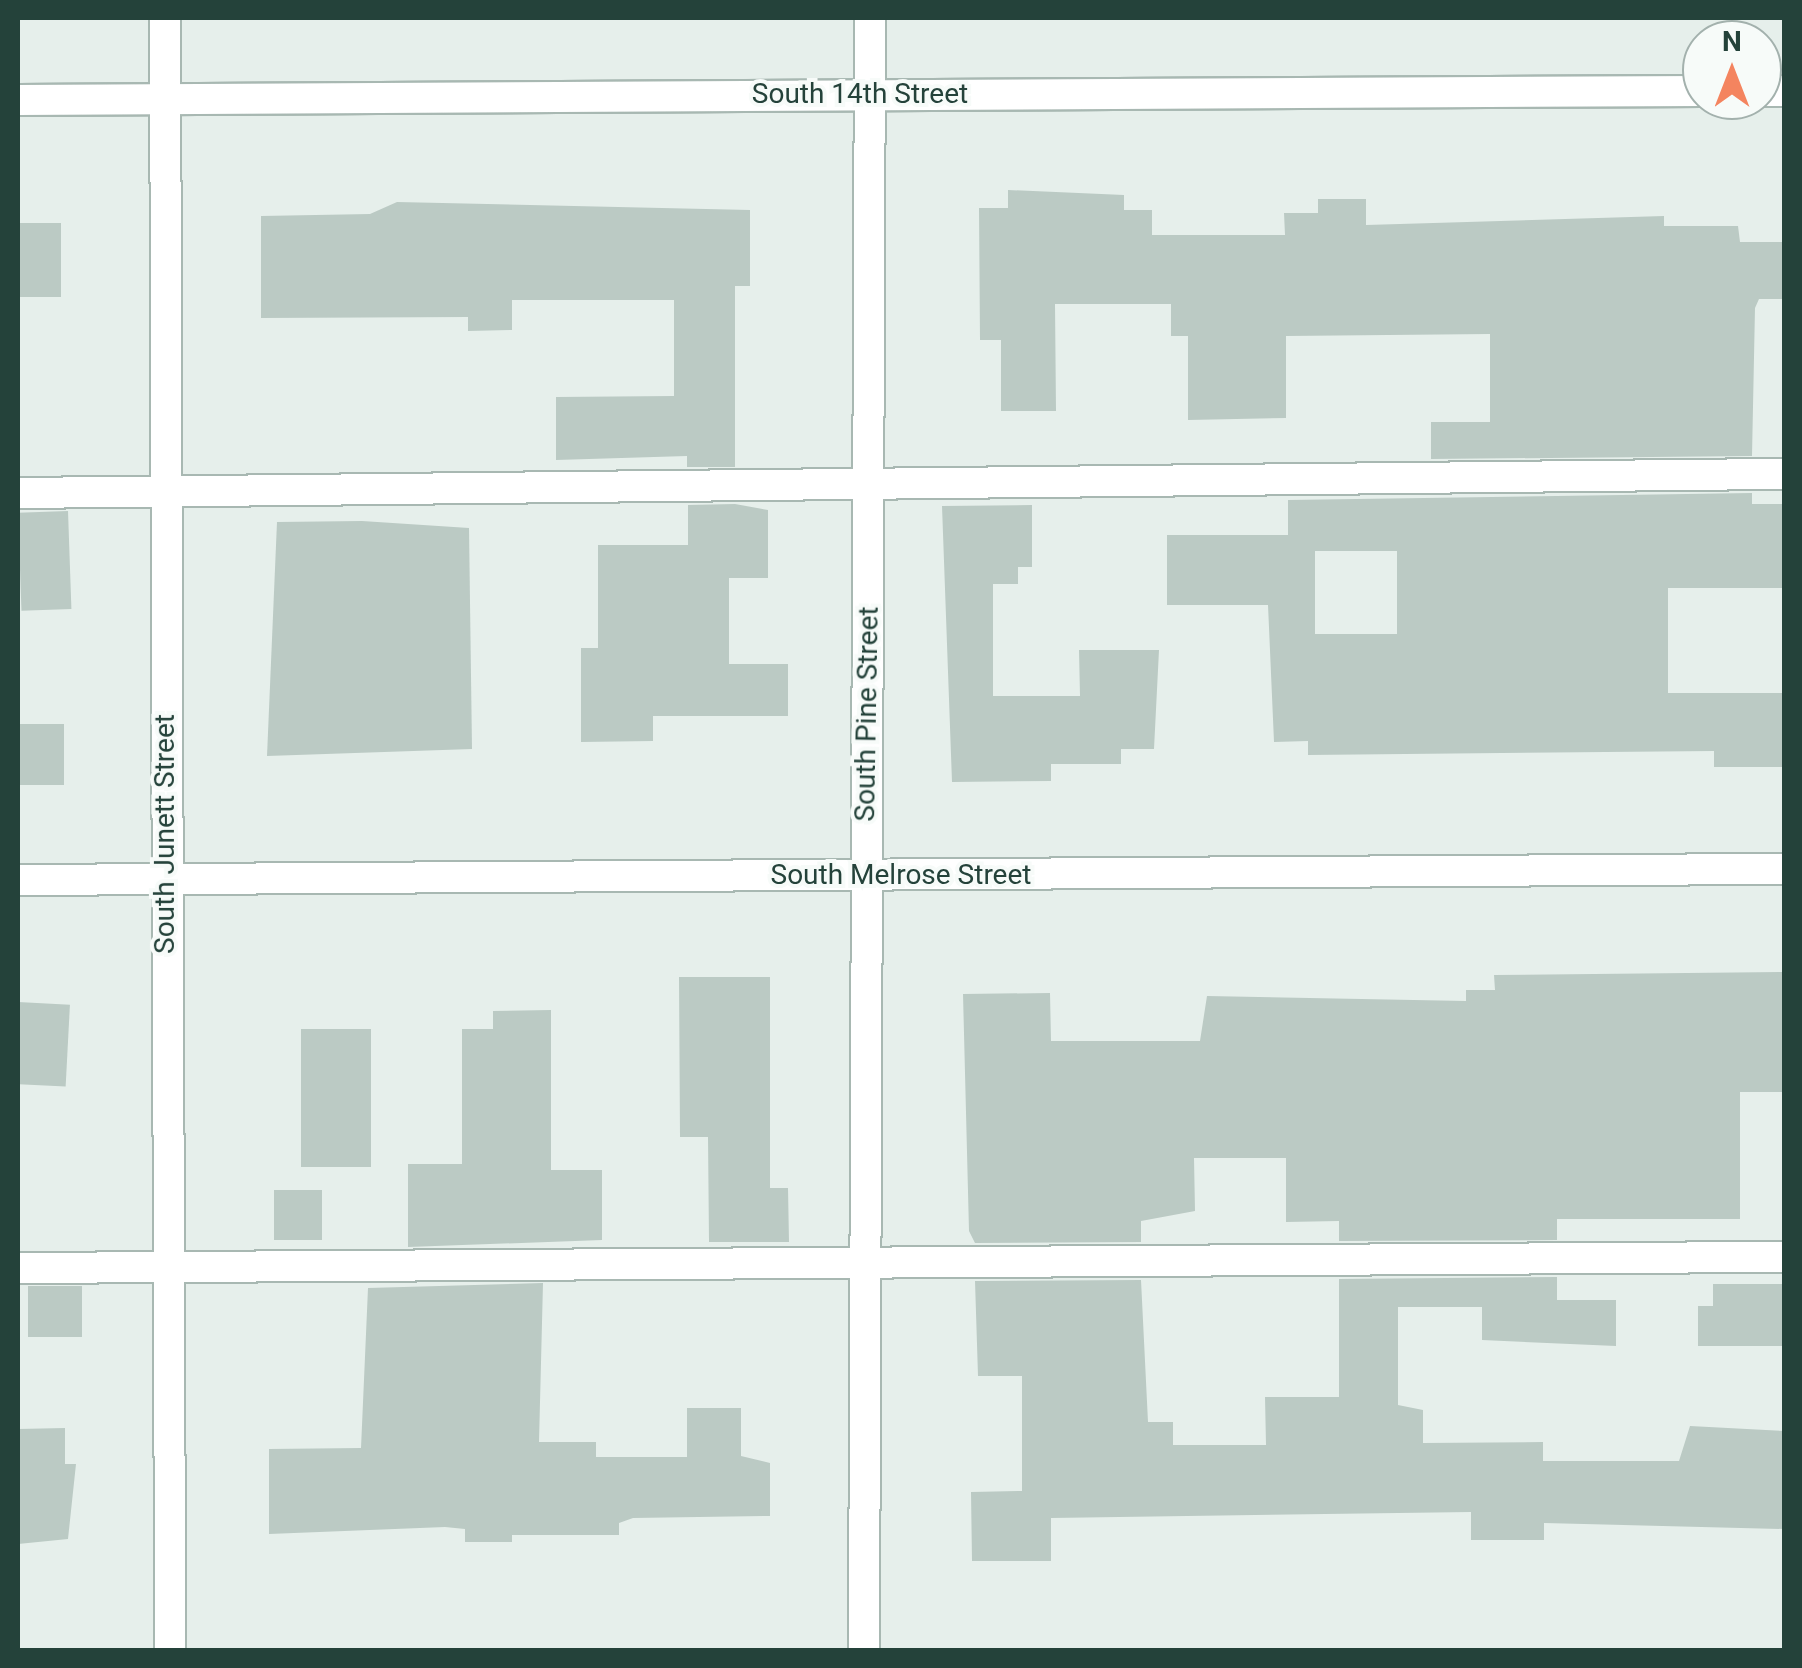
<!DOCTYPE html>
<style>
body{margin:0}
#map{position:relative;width:1802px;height:1668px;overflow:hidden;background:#e6efeb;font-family:Roboto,sans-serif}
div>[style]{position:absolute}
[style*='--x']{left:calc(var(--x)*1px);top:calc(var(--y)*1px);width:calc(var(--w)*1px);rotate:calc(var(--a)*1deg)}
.building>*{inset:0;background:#bbcac4;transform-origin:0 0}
.roads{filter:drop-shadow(2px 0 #a8b8b2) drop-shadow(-2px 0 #a8b8b2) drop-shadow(0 2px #a8b8b2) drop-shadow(0 -2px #a8b8b2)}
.service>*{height:30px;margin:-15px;padding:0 15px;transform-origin:15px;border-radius:15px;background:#fff}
.minor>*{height:30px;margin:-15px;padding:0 15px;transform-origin:15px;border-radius:15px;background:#fff}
span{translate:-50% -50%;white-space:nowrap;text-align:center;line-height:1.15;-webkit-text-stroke:8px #f7fbf9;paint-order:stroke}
.street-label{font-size:28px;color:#24423a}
.frame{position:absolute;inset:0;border:20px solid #24423a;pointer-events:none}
.north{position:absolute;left:1682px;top:20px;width:100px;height:100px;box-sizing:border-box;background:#f7fbf9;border:2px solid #a3b1ad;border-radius:50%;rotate:0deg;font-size:28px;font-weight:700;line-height:40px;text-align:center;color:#24423a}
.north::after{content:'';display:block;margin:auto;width:35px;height:45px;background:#f4845f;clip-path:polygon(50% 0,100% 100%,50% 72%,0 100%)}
</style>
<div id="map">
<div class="building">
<div style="clip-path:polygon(1008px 190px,1124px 195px,1124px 210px,1152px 210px,1152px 235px,1285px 235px,1284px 213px,1318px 213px,1318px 199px,1366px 199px,1366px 225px,1664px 216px,1664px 226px,1738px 226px,1740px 242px,1784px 242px,1784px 299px,1759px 299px,1755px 308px,1752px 456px,1431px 459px,1431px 422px,1490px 422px,1490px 334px,1286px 336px,1286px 418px,1188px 420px,1188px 336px,1171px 336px,1171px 304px,1055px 304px,1056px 411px,1001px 411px,1001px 340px,980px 340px,979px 208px,1008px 208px)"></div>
<div style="clip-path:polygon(397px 202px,750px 210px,750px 286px,735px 286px,735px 467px,687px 467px,687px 456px,556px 460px,556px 397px,674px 396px,674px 300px,512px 300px,512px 330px,468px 331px,468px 317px,261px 318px,261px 216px,370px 214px)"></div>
<div style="left:18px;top:223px;width:43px;height:74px"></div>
<div style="clip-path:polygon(evenodd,1752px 493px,1752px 504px,1784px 504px,1784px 588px,1668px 588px,1668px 693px,1784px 693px,1784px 767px,1714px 767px,1714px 751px,1308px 755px,1308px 741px,1274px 742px,1268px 605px,1167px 605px,1167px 535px,1288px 535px,1288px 500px,1752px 493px,1315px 551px,1397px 551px,1397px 634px,1315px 634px,1315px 551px)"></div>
<div style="clip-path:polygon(735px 504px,768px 510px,768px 578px,729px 578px,729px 664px,788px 664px,788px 716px,653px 716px,653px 741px,581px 742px,581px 648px,598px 648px,598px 545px,688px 545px,688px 505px)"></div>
<div style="clip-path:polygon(1032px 505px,1032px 567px,1018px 567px,1018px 584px,993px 584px,993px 696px,1080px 696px,1079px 650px,1159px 650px,1154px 749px,1121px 749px,1121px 764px,1051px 764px,1051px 781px,952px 782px,942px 506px)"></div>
<div style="left:68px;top:511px;width:98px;height:50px;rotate:88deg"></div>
<div style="clip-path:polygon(362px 521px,469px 528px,472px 749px,267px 756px,277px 522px)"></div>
<div style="left:18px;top:724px;width:46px;height:61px"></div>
<div style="clip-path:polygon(1784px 972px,1784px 1092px,1740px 1092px,1740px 1219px,1557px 1219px,1557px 1240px,1339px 1241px,1339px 1221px,1286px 1222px,1286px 1158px,1194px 1158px,1195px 1211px,1141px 1221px,1141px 1242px,975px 1243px,969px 1231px,963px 994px,1050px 993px,1051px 1041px,1200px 1041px,1207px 996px,1466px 1001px,1466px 990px,1495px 990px,1494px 975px)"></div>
<div style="clip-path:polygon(679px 977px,770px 977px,770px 1188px,788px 1188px,789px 1242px,709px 1242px,708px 1137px,680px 1137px)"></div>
<div style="left:18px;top:1002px;width:52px;height:82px;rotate:3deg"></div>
<div style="clip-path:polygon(551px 1010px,551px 1170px,602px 1170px,602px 1240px,408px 1247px,408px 1164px,462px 1164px,462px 1029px,493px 1029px,493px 1011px)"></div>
<div style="left:371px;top:1029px;width:138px;height:70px;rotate:90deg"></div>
<div style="left:274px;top:1190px;width:48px;height:50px"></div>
<div style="clip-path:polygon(1557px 1277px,1557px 1300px,1616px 1300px,1616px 1346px,1482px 1340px,1482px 1307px,1398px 1307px,1398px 1405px,1423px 1410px,1423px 1443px,1543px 1442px,1543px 1461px,1679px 1461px,1690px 1426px,1784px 1431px,1784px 1529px,1544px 1523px,1544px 1540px,1471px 1540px,1471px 1512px,1051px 1518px,1051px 1561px,972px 1561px,971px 1492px,1022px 1491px,1022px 1376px,978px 1376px,975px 1281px,1141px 1280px,1148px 1422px,1173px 1422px,1173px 1445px,1266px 1445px,1265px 1397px,1339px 1397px,1339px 1279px)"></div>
<div style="clip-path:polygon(543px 1283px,539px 1442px,596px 1442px,596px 1457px,687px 1457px,687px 1408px,741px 1408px,741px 1456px,770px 1463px,770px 1516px,633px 1518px,619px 1523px,619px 1535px,512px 1535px,512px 1542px,465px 1542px,465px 1529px,445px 1527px,269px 1534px,269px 1449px,361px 1448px,368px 1288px)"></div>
<div style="clip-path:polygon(1713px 1284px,1784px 1284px,1784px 1346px,1698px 1346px,1698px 1306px,1713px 1306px)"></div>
<div style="left:82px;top:1286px;width:51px;height:54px;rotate:90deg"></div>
<div style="clip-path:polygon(65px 1428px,65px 1464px,76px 1464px,68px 1539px,18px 1544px,18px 1429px)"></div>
</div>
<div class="roads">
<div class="service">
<div style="--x:18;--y:493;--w:1766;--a:-0.62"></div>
<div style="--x:18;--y:1268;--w:1766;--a:-0.36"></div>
</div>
<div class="minor">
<div style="--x:165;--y:18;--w:1632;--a:89.82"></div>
<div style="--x:1762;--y:91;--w:22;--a:0"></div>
<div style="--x:18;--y:100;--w:1684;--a:-0.31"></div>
<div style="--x:18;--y:880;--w:1766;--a:-0.36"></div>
<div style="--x:864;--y:1650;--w:1632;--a:-89.79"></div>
</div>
</div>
<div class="street-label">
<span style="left:860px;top:94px">South 14th Street</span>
<span style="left:867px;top:714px;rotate:-89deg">South Pine Street</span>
<span style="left:165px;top:834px;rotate:-90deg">South Junett Street</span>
<span style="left:901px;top:875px">South Melrose Street</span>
</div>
<div class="frame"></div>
<div class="north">N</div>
</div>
